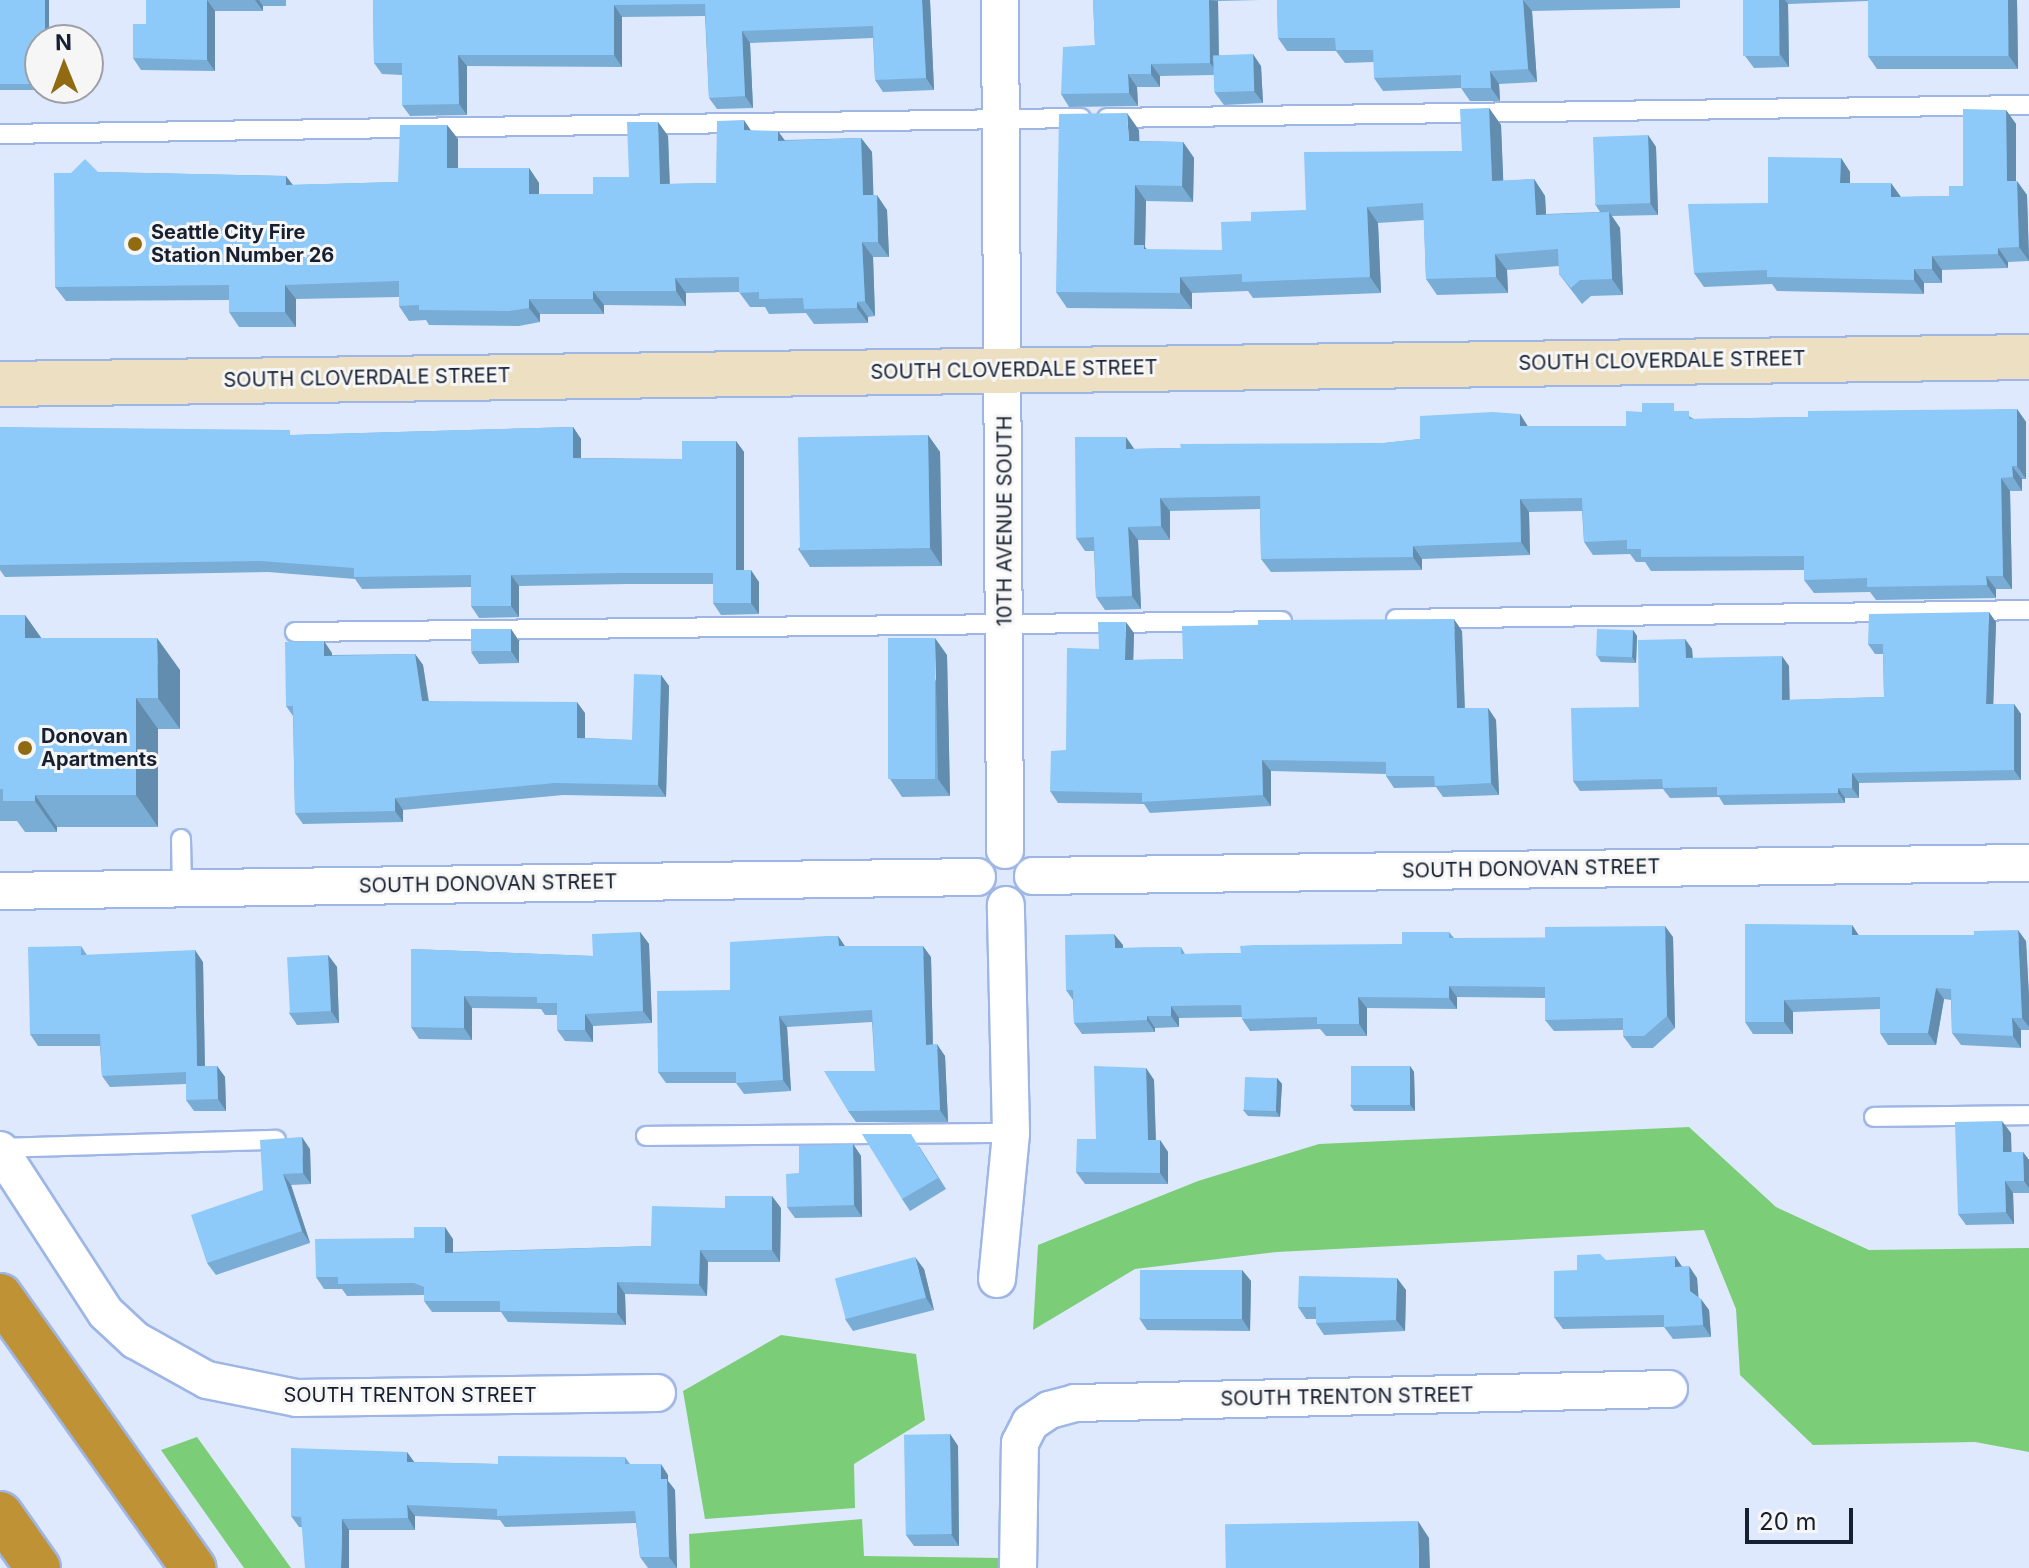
<!DOCTYPE html>
<style>
body{margin:0}
#map{position:relative;width:2029px;height:1568px;overflow:hidden;background:#dfe9fd;font-family:Inter,sans-serif}
div>[style]{position:absolute}
[style*='--x']{left:calc(var(--x)*1px);top:calc(var(--y)*1px);width:calc(var(--w)*1px);rotate:calc(var(--a)*1deg)}
.green>*{inset:0;background:#7bcd77}
.roads{filter:drop-shadow(2px 0 #9eb6e5) drop-shadow(-2px 0 #9eb6e5) drop-shadow(0 2px #9eb6e5) drop-shadow(0 -2px #9eb6e5)}
.lane>*{height:18px;margin:-9px;padding:0 9px;transform-origin:9px;border-radius:9px;background:#fff}
.street>*{height:36px;margin:-18px;padding:0 18px;transform-origin:18px;border-radius:18px;background:#fff}
.secondary>*{height:44px;margin:-22px;padding:0 22px;transform-origin:22px;border-radius:22px;background:#ecdfc2}
.highway>*{height:44px;margin:-22px;padding:0 22px;transform-origin:22px;border-radius:22px;background:#bf9335}
.wall>*{inset:0;background:#79add6}
.shaded-wall>*{inset:0;background:#638dae;transform-origin:0 0}
.building>*{inset:0;background:#8dc9f9;transform-origin:0 0}
.dots>*{width:22px;height:22px;translate:-50% -50%;box-sizing:border-box;border:4px solid #f6f6f6;border-radius:50%}
span{translate:-50% -50%;white-space:nowrap;text-align:center;line-height:1.15;-webkit-text-stroke:6px #f6f6f6;paint-order:stroke}
.poi-label{font-size:20px;color:#172031;font-weight:700}
.left{translate:0 -50%;text-align:left}
.street-label{font-size:20px;color:#172031}
.north{position:absolute;left:24px;top:24px;width:80px;height:80px;box-sizing:border-box;background:#f6f6f6;border:2px solid #9da0a7;border-radius:50%;rotate:359deg;font-size:22px;font-weight:700;line-height:32px;text-align:center;color:#172031}
.north::after{content:'';display:block;margin:auto;width:28px;height:36px;background:#906b11;clip-path:polygon(50% 0,100% 100%,50% 72%,0 100%)}
.scale{position:absolute;left:1745px;top:1508px;width:108px;height:36px;box-sizing:border-box;border:4px solid #172031;border-top:0;padding-left:10px;font-size:24px;line-height:28px;white-space:nowrap;color:#172031;-webkit-text-stroke:6px #f6f6f6;paint-order:stroke}
</style>
<div id="map">
<div class="green">
<div style="clip-path:polygon(1689px 1127px,1776px 1207px,1869px 1250px,2029px 1248px,2029px 1452px,1975px 1442px,1813px 1445px,1740px 1375px,1736px 1309px,1704px 1230px,1277px 1252px,1135px 1269px,1033px 1330px,1038px 1245px,1198px 1181px,1319px 1144px)"></div>
<div style="clip-path:polygon(781px 1335px,916px 1354px,925px 1420px,854px 1464px,855px 1508px,705px 1519px,683px 1391px)"></div>
<div style="clip-path:polygon(197px 1437px,291px 1568px,244px 1568px,161px 1450px)"></div>
<div style="clip-path:polygon(862px 1519px,864px 1556px,1000px 1558px,1000px 1568px,690px 1568px,689px 1534px)"></div>
</div>
<div class="roads">
<div class="lane">
<div style="--x:1107;--y:118;--w:922;--a:-0.81"></div>
<div style="--x:0;--y:134;--w:1081;--a:-0.85"></div>
<div style="--x:1396;--y:619;--w:633;--a:-0.81"></div>
<div style="--x:295;--y:632;--w:987;--a:-0.64"></div>
<div style="--x:181;--y:839;--w:50;--a:88.9"></div>
<div style="--x:1874;--y:1117;--w:155;--a:-0.7"></div>
<div style="--x:646;--y:1136;--w:365;--a:-0.5"></div>
<div style="--x:0;--y:1148;--w:276;--a:-1.7"></div>
</div>
<div class="street">
<div style="--x:1000;--y:0;--w:850;--a:89.66"></div>
<div style="--x:1033;--y:876;--w:996;--a:-0.75"></div>
<div style="--x:0;--y:891;--w:977;--a:-0.82"></div>
<div style="--x:0;--y:1150;--w:194;--a:57"></div>
<div style="--x:106;--y:1313;--w:40;--a:43"></div>
<div style="--x:135;--y:1340;--w:82;--a:29.1"></div>
<div style="--x:207;--y:1380;--w:92;--a:11.3"></div>
<div style="--x:297;--y:1398;--w:360;--a:-0.8"></div>
<div style="--x:997;--y:1279;--w:147;--a:-84.5"></div>
<div style="--x:1011;--y:1133;--w:228;--a:-91.3"></div>
<div style="--x:1018;--y:1568;--w:125;--a:-89.1"></div>
<div style="--x:1020;--y:1443;--w:22;--a:-63"></div>
<div style="--x:1030;--y:1423;--w:23;--a:-34"></div>
<div style="--x:1049;--y:1410;--w:27;--a:-15"></div>
<div style="--x:1075;--y:1403;--w:594;--a:-1.35"></div>
</div>
<div class="secondary">
<div style="--x:0;--y:384;--w:2029;--a:-0.76"></div>
</div>
<div class="highway">
<div style="--x:0;--y:1296;--w:334;--a:54.6"></div>
<div style="--x:0;--y:1514;--w:66;--a:54.9"></div>
</div>
</div>
<div class="wall">
<div style="clip-path:polygon(0 0,49px 0,49px 40px,40px 40px,40px 88px,49px 88px,49px 90px,0 90px)"></div>
<div style="clip-path:polygon(146px 0,286px 0,286px 6px,263px 6px,263px 11px,215px 11px,215px 71px,141px 70px,133px 58px,146px 24px)"></div>
<div style="clip-path:polygon(373px 0,930px 0,934px 90px,883px 92px,875px 80px,873px 38px,750px 43px,753px 108px,717px 109px,709px 98px,705px 16px,622px 17px,622px 67px,467px 66px,467px 115px,410px 116px,402px 105px,402px 75px,382px 74px,374px 63px)"></div>
<div style="clip-path:polygon(1093px 0,1260px 0,1218px 1px,1219px 55px,1261px 66px,1263px 103px,1224px 105px,1215px 93px,1214px 75px,1160px 76px,1160px 87px,1137px 87px,1138px 106px,1069px 107px,1061px 94px,1095px 45px)"></div>
<div style="clip-path:polygon(1277px 0,1680px 0,1680px 8px,1532px 11px,1537px 82px,1499px 84px,1500px 101px,1470px 101px,1461px 88px,1383px 91px,1374px 78px,1374px 62px,1345px 63px,1336px 51px,1287px 51px,1278px 38px)"></div>
<div style="clip-path:polygon(1743px 0,2017px 0,2018px 69px,1877px 69px,1868px 56px,1868px 1px,1788px 4px,1789px 67px,1754px 68px,1745px 56px)"></div>
<div style="clip-path:polygon(1489px 108px,1501px 125px,1503px 181px,1534px 179px,1545px 196px,1546px 214px,1600px 212px,1595px 204px,1648px 135px,1656px 147px,1658px 215px,1612px 216px,1620px 228px,1623px 295px,1591px 296px,1582px 304px,1559px 274px,1559px 266px,1507px 270px,1508px 293px,1437px 295px,1426px 279px,1424px 220px,1378px 223px,1381px 293px,1253px 298px,1248px 291px,1192px 293px,1192px 309px,1067px 308px,1056px 292px,1139px 130px,1139px 141px,1183px 142px,1194px 158px,1193px 202px,1146px 201px,1145px 247px,1147px 250px,1222px 250px,1251px 221px,1306px 210px,1462px 151px)"></div>
<div style="clip-path:polygon(2006px 110px,2016px 124px,2016px 181px,2027px 195px,2029px 261px,2008px 262px,2008px 268px,1942px 270px,1942px 283px,1924px 283px,1924px 294px,1777px 291px,1772px 284px,1704px 287px,1694px 273px,1768px 203px,1841px 158px,1850px 172px,1850px 183px,1900px 197px,1949px 196px,1963px 186px)"></div>
<div style="clip-path:polygon(658px 122px,668px 136px,670px 184px,716px 183px,750px 130px,785px 140px,861px 138px,872px 152px,873px 195px,887px 210px,889px 257px,873px 257px,875px 316px,868px 317px,868px 323px,814px 324px,806px 313px,769px 314px,765px 307px,750px 307px,739px 292px,686px 293px,686px 306px,604px 305px,604px 314px,540px 314px,540px 322px,519px 326px,429px 325px,426px 320px,409px 321px,399px 306px,399px 297px,296px 299px,296px 327px,239px 327px,229px 312px,229px 300px,66px 301px,55px 287px,71px 173px,98px 172px,286px 176px,293px 185px,398px 182px,447px 125px,458px 139px,458px 168px,529px 168px,539px 183px,539px 194px,593px 194px,629px 177px)"></div>
<div style="clip-path:polygon(2017px 409px,2026px 422px,2026px 479px,2022px 479px,2022px 491px,2010px 491px,2012px 589px,1996px 589px,1996px 598px,1876px 600px,1870px 592px,1814px 593px,1804px 580px,1804px 570px,1651px 571px,1645px 562px,1636px 562px,1630px 554px,1593px 555px,1584px 542px,1582px 511px,1529px 512px,1530px 555px,1422px 559px,1422px 570px,1271px 572px,1261px 559px,1260px 509px,1170px 511px,1170px 540px,1138px 540px,1141px 609px,1105px 610px,1096px 597px,1094px 551px,1085px 551px,1076px 538px,1135px 449px,1384px 443px,1420px 439px,1520px 414px,1527px 426px,1626px 426px,1680px 411px,1694px 419px,1808px 417px)"></div>
<div style="clip-path:polygon(0 427px,294px 435px,573px 427px,581px 439px,581px 458px,682px 459px,736px 441px,744px 452px,744px 570px,759px 582px,759px 614px,721px 615px,713px 603px,713px 584px,628px 584px,519px 586px,519px 617px,479px 618px,471px 606px,471px 587px,362px 589px,355px 579px,268px 572px,5px 577px,0 570px)"></div>
<div style="clip-path:polygon(928px 435px,940px 452px,942px 566px,810px 567px,798px 549px)"></div>
<div style="clip-path:polygon(0 615px,25px 615px,41px 638px,180px 670px,180px 729px,158px 729px,158px 827px,57px 827px,57px 832px,25px 832px,17px 821px,0 821px)"></div>
<div style="clip-path:polygon(1996px 622px,1993px 704px,2014px 704px,2021px 714px,2021px 780px,1859px 783px,1859px 798px,1845px 798px,1845px 803px,1724px 805px,1719px 797px,1670px 798px,1663px 789px,1580px 791px,1573px 781px,1639px 707px,1685px 639px,1692px 649px,1693px 658px,1789px 666px,1789px 700px,1884px 697px,1883px 654px,1875px 654px,1868px 644px)"></div>
<div style="clip-path:polygon(511px 629px,519px 641px,519px 663px,479px 664px,471px 652px)"></div>
<div style="clip-path:polygon(1633px 630px,1637px 636px,1636px 663px,1601px 662px,1597px 656px)"></div>
<div style="clip-path:polygon(1462px 631px,1465px 708px,1488px 708px,1496px 720px,1499px 795px,1443px 797px,1436px 787px,1394px 788px,1386px 776px,1386px 774px,1271px 771px,1271px 806px,1150px 813px,1144px 804px,1058px 803px,1050px 791px,1066px 750px,1099px 649px,1134px 633px,1133px 660px,1183px 659px)"></div>
<div style="clip-path:polygon(332px 653px,332px 655px,415px 654px,423px 665px,429px 701px,585px 713px,585px 738px,632px 740px,661px 675px,669px 686px,666px 797px,563px 795px,403px 810px,403px 822px,303px 824px,295px 813px,293px 716px,286px 706px)"></div>
<div style="clip-path:polygon(947px 655px,950px 796px,902px 797px,890px 779px)"></div>
<div style="clip-path:polygon(1852px 925px,1858px 935px,2026px 941px,2029px 997px,2029px 1030px,2021px 1030px,2021px 1048px,1961px 1045px,1952px 1033px,1951px 1000px,1944px 999px,1936px 1045px,1888px 1045px,1880px 1033px,1880px 1009px,1793px 1012px,1793px 1034px,1753px 1034px,1745px 1022px)"></div>
<div style="clip-path:polygon(640px 932px,649px 944px,652px 1023px,593px 1026px,593px 1042px,565px 1041px,557px 1030px,557px 1015px,545px 1015px,541px 1009px,472px 1008px,472px 1040px,419px 1039px,411px 1027px,411px 949px,593px 956px)"></div>
<div style="clip-path:polygon(1449px 932px,1454px 938px,1673px 937px,1675px 1028px,1653px 1048px,1632px 1048px,1623px 1036px,1623px 1030px,1554px 1031px,1545px 1020px,1545px 998px,1457px 997px,1457px 1009px,1367px 1008px,1367px 1036px,1326px 1036px,1320px 1029px,1250px 1031px,1242px 1019px,1242px 1017px,1179px 1018px,1179px 1027px,1155px 1028px,1155px 1032px,1082px 1034px,1074px 1023px,1073px 1000px,1066px 990px,1123px 945px,1123px 948px,1181px 947px,1185px 954px,1241px 953px,1402px 944px)"></div>
<div style="clip-path:polygon(838px 936px,845px 946px,931px 957px,933px 1045px,945px 1056px,948px 1122px,856px 1122px,848px 1111px,875px 1071px,872px 1022px,787px 1027px,791px 1091px,744px 1094px,736px 1083px,666px 1083px,658px 1072px,730px 990px)"></div>
<div style="clip-path:polygon(81px 946px,87px 955px,203px 962px,205px 1066px,217px 1066px,225px 1077px,226px 1111px,194px 1111px,186px 1100px,186px 1084px,110px 1087px,102px 1076px,100px 1046px,38px 1046px,30px 1034px)"></div>
<div style="clip-path:polygon(328px 955px,337px 967px,339px 1023px,297px 1025px,289px 1013px)"></div>
<div style="clip-path:polygon(1410px 1066px,1414px 1072px,1415px 1111px,1354px 1111px,1350px 1105px)"></div>
<div style="clip-path:polygon(1146px 1068px,1154px 1080px,1156px 1140px,1160px 1140px,1168px 1152px,1168px 1184px,1085px 1184px,1076px 1172px,1096px 1139px)"></div>
<div style="clip-path:polygon(1277px 1078px,1282px 1084px,1280px 1117px,1248px 1116px,1243px 1110px)"></div>
<div style="clip-path:polygon(2011px 1133px,2011px 1152px,2023px 1152px,2029px 1160px,2029px 1193px,2013px 1193px,2014px 1224px,1966px 1225px,1958px 1214px)"></div>
<div style="clip-path:polygon(853px 1144px,861px 1156px,862px 1217px,795px 1218px,787px 1207px,799px 1173px)"></div>
<div style="clip-path:polygon(919px 1146px,946px 1189px,910px 1211px,902px 1199px)"></div>
<div style="clip-path:polygon(310px 1149px,311px 1184px,291px 1185px,310px 1243px,216px 1275px,207px 1263px,263px 1190px)"></div>
<div style="clip-path:polygon(725px 1208px,781px 1208px,780px 1262px,708px 1262px,707px 1296px,625px 1294px,626px 1325px,508px 1322px,501px 1312px,432px 1312px,424px 1301px,424px 1295px,423px 1295px,347px 1296px,342px 1289px,324px 1289px,316px 1277px,453px 1239px,453px 1252px,651px 1246px)"></div>
<div style="clip-path:polygon(1606px 1260px,1682px 1266px,1697px 1278px,1698px 1297px,1709px 1310px,1711px 1337px,1673px 1339px,1664px 1327px,1563px 1329px,1554px 1317px,1577px 1270px)"></div>
<div style="clip-path:polygon(924px 1269px,934px 1310px,853px 1331px,845px 1319px)"></div>
<div style="clip-path:polygon(1242px 1270px,1251px 1281px,1250px 1331px,1147px 1330px,1139px 1318px)"></div>
<div style="clip-path:polygon(1406px 1290px,1405px 1331px,1324px 1335px,1316px 1323px,1316px 1319px,1306px 1319px,1298px 1307px)"></div>
<div style="clip-path:polygon(950px 1434px,958px 1446px,959px 1546px,914px 1546px,906px 1535px)"></div>
<div style="clip-path:polygon(625px 1457px,630px 1464px,668px 1475px,668px 1481px,675px 1490px,677px 1568px,648px 1568px,640px 1557px,636px 1523px,505px 1527px,500px 1520px,415px 1516px,415px 1530px,349px 1530px,299px 1527px,291px 1516px,414px 1462px,498px 1464px)"></div>
</div>
<div class="shaded-wall">
<div style="left:45px;top:0;width:4px;height:40px"></div>
<div style="clip-path:polygon(207px 0,215px 11px,215px 71px,207px 60px)"></div>
<div style="clip-path:polygon(255px 0,259px 0,263px 6px,263px 11px)"></div>
<div style="clip-path:polygon(922px 0,930px 0,934px 90px,926px 78px)"></div>
<div style="clip-path:polygon(1209px 0,1218px 1px,1219px 75px,1210px 63px)"></div>
<div style="clip-path:polygon(1523px 0,1532px 11px,1537px 82px,1528px 69px)"></div>
<div style="clip-path:polygon(1779px 0,1785px 0,1788px 4px,1789px 67px,1780px 54px)"></div>
<div style="clip-path:polygon(2008px 0,2017px 0,2018px 69px,2009px 56px)"></div>
<div style="clip-path:polygon(614px 5px,622px 17px,622px 67px,614px 55px)"></div>
<div style="clip-path:polygon(742px 31px,750px 43px,753px 108px,745px 96px)"></div>
<div style="clip-path:polygon(1253px 54px,1261px 66px,1263px 103px,1254px 91px)"></div>
<div style="clip-path:polygon(458px 55px,467px 66px,467px 115px,459px 104px)"></div>
<div style="clip-path:polygon(1151px 64px,1160px 76px,1160px 87px,1151px 74px)"></div>
<div style="clip-path:polygon(1490px 71px,1499px 84px,1500px 101px,1491px 88px)"></div>
<div style="clip-path:polygon(1128px 74px,1137px 87px,1138px 106px,1129px 93px)"></div>
<div style="clip-path:polygon(1489px 108px,1501px 125px,1504px 198px,1492px 181px)"></div>
<div style="clip-path:polygon(2006px 110px,2016px 124px,2016px 195px,2007px 181px)"></div>
<div style="clip-path:polygon(1127px 113px,1139px 130px,1140px 157px,1129px 141px)"></div>
<div style="clip-path:polygon(744px 120px,754px 135px,744px 130px)"></div>
<div style="clip-path:polygon(658px 122px,668px 136px,670px 199px,660px 184px)"></div>
<div style="clip-path:polygon(447px 125px,458px 139px,458px 183px,447px 168px)"></div>
<div style="clip-path:polygon(778px 131px,789px 146px,778px 141px)"></div>
<div style="clip-path:polygon(1648px 135px,1656px 147px,1658px 215px,1650px 203px)"></div>
<div style="clip-path:polygon(861px 138px,872px 152px,874px 210px,863px 195px)"></div>
<div style="clip-path:polygon(1183px 142px,1194px 158px,1193px 202px,1182px 186px)"></div>
<div style="clip-path:polygon(1841px 158px,1850px 172px,1850px 197px,1840px 183px)"></div>
<div style="clip-path:polygon(529px 168px,539px 183px,539px 209px,529px 194px)"></div>
<div style="clip-path:polygon(286px 176px,297px 191px,286px 185px)"></div>
<div style="clip-path:polygon(1534px 179px,1545px 196px,1547px 231px,1536px 215px)"></div>
<div style="clip-path:polygon(2017px 181px,2027px 195px,2029px 261px,2019px 247px)"></div>
<div style="clip-path:polygon(1891px 183px,1901px 197px,1891px 197px)"></div>
<div style="clip-path:polygon(1135px 185px,1146px 201px,1145px 247px,1156px 262px,1134px 245px)"></div>
<div style="clip-path:polygon(877px 195px,887px 210px,889px 257px,878px 242px)"></div>
<div style="clip-path:polygon(1367px 207px,1378px 223px,1381px 293px,1370px 277px)"></div>
<div style="clip-path:polygon(1609px 212px,1620px 228px,1623px 295px,1612px 279px)"></div>
<div style="clip-path:polygon(862px 242px,873px 257px,875px 316px,865px 301px)"></div>
<div style="clip-path:polygon(1998px 248px,2008px 262px,2008px 268px,1998px 254px)"></div>
<div style="clip-path:polygon(1495px 254px,1507px 270px,1508px 293px,1496px 277px)"></div>
<div style="clip-path:polygon(1932px 256px,1942px 270px,1942px 283px,1932px 269px)"></div>
<div style="clip-path:polygon(1914px 269px,1924px 283px,1924px 294px,1914px 280px)"></div>
<div style="clip-path:polygon(1180px 277px,1192px 293px,1192px 309px,1180px 293px)"></div>
<div style="clip-path:polygon(675px 278px,686px 293px,686px 306px,676px 291px)"></div>
<div style="clip-path:polygon(285px 285px,296px 299px,296px 327px,285px 312px)"></div>
<div style="clip-path:polygon(593px 291px,604px 305px,604px 314px,593px 299px)"></div>
<div style="clip-path:polygon(529px 299px,540px 314px,540px 322px,529px 308px)"></div>
<div style="clip-path:polygon(857px 302px,868px 317px,868px 323px,857px 308px)"></div>
<div style="clip-path:polygon(2017px 409px,2026px 422px,2026px 479px,2017px 466px)"></div>
<div style="clip-path:polygon(1520px 414px,1529px 428px,1520px 426px)"></div>
<div style="clip-path:polygon(573px 427px,581px 439px,581px 469px,573px 458px)"></div>
<div style="clip-path:polygon(928px 435px,940px 452px,942px 566px,930px 548px)"></div>
<div style="clip-path:polygon(1126px 437px,1135px 450px,1126px 449px)"></div>
<div style="clip-path:polygon(736px 441px,744px 452px,744px 582px,736px 570px)"></div>
<div style="clip-path:polygon(2012px 466px,2022px 479px,2022px 491px,2013px 477px)"></div>
<div style="clip-path:polygon(2001px 478px,2010px 491px,2012px 589px,2003px 576px)"></div>
<div style="clip-path:polygon(1160px 498px,1170px 511px,1170px 540px,1161px 526px)"></div>
<div style="clip-path:polygon(1520px 499px,1529px 512px,1530px 555px,1521px 542px)"></div>
<div style="clip-path:polygon(1128px 527px,1138px 540px,1141px 609px,1132px 596px)"></div>
<div style="clip-path:polygon(1413px 546px,1422px 559px,1422px 570px,1413px 557px)"></div>
<div style="clip-path:polygon(751px 570px,759px 582px,759px 614px,751px 603px)"></div>
<div style="clip-path:polygon(511px 575px,519px 586px,519px 617px,511px 606px)"></div>
<div style="clip-path:polygon(1986px 576px,1996px 589px,1996px 598px,1987px 585px)"></div>
<div style="clip-path:polygon(1989px 612px,1996px 622px,1993px 714px,1986px 704px)"></div>
<div style="clip-path:polygon(25px 615px,47px 646px,25px 638px)"></div>
<div style="clip-path:polygon(1454px 619px,1462px 631px,1465px 720px,1457px 708px)"></div>
<div style="clip-path:polygon(1126px 622px,1134px 633px,1133px 672px,1125px 660px)"></div>
<div style="clip-path:polygon(511px 629px,519px 641px,519px 663px,511px 651px)"></div>
<div style="clip-path:polygon(1633px 630px,1637px 636px,1636px 663px,1632px 657px)"></div>
<div style="clip-path:polygon(157px 638px,180px 670px,180px 729px,158px 698px)"></div>
<div style="clip-path:polygon(935px 638px,947px 655px,950px 796px,938px 779px)"></div>
<div style="clip-path:polygon(1685px 639px,1692px 649px,1693px 668px,1686px 658px)"></div>
<div style="clip-path:polygon(324px 641px,332px 653px,332px 667px,324px 656px)"></div>
<div style="clip-path:polygon(415px 654px,423px 665px,430px 713px,422px 701px)"></div>
<div style="clip-path:polygon(1782px 656px,1789px 666px,1790px 710px,1782px 700px)"></div>
<div style="clip-path:polygon(661px 675px,669px 686px,666px 797px,658px 785px)"></div>
<div style="clip-path:polygon(136px 698px,158px 729px,158px 827px,136px 795px)"></div>
<div style="clip-path:polygon(577px 702px,585px 713px,585px 750px,577px 738px)"></div>
<div style="clip-path:polygon(2014px 704px,2021px 714px,2021px 780px,2014px 770px)"></div>
<div style="clip-path:polygon(1488px 708px,1496px 720px,1499px 795px,1491px 783px)"></div>
<div style="clip-path:polygon(1262px 760px,1271px 771px,1271px 806px,1263px 795px)"></div>
<div style="clip-path:polygon(1852px 773px,1859px 783px,1859px 798px,1852px 788px)"></div>
<div style="clip-path:polygon(1838px 788px,1845px 798px,1845px 803px,1838px 793px)"></div>
<div style="clip-path:polygon(35px 795px,57px 827px,57px 832px,35px 801px)"></div>
<div style="clip-path:polygon(395px 798px,403px 810px,403px 822px,395px 811px)"></div>
<div style="clip-path:polygon(1852px 925px,1860px 937px,1852px 935px)"></div>
<div style="clip-path:polygon(1665px 926px,1673px 937px,1675px 1028px,1667px 1016px)"></div>
<div style="clip-path:polygon(2018px 930px,2026px 941px,2029px 997px,2029px 1027px,2022px 1018px)"></div>
<div style="clip-path:polygon(640px 932px,649px 944px,652px 1023px,643px 1011px)"></div>
<div style="clip-path:polygon(1114px 934px,1123px 945px,1123px 960px,1115px 948px)"></div>
<div style="clip-path:polygon(838px 936px,846px 948px,839px 946px)"></div>
<div style="clip-path:polygon(923px 946px,931px 957px,933px 1056px,926px 1045px)"></div>
<div style="clip-path:polygon(195px 950px,203px 962px,205px 1078px,197px 1066px)"></div>
<div style="clip-path:polygon(328px 955px,337px 967px,339px 1023px,331px 1011px)"></div>
<div style="clip-path:polygon(1449px 986px,1457px 997px,1457px 1009px,1449px 998px)"></div>
<div style="clip-path:polygon(1936px 988px,1944px 999px,1936px 1045px,1928px 1033px)"></div>
<div style="clip-path:polygon(464px 996px,472px 1008px,472px 1040px,464px 1028px)"></div>
<div style="clip-path:polygon(1358px 997px,1367px 1008px,1367px 1036px,1359px 1024px)"></div>
<div style="clip-path:polygon(1784px 1000px,1793px 1012px,1793px 1034px,1784px 1022px)"></div>
<div style="clip-path:polygon(1171px 1006px,1179px 1018px,1179px 1027px,1171px 1016px)"></div>
<div style="clip-path:polygon(585px 1014px,593px 1026px,593px 1042px,585px 1030px)"></div>
<div style="clip-path:polygon(779px 1016px,787px 1027px,791px 1091px,783px 1080px)"></div>
<div style="clip-path:polygon(1147px 1016px,1155px 1028px,1155px 1032px,1147px 1020px)"></div>
<div style="clip-path:polygon(2012px 1018px,2021px 1030px,2021px 1048px,2013px 1036px)"></div>
<div style="clip-path:polygon(937px 1044px,945px 1056px,948px 1122px,940px 1110px)"></div>
<div style="clip-path:polygon(217px 1066px,225px 1077px,226px 1111px,218px 1099px)"></div>
<div style="clip-path:polygon(1410px 1066px,1414px 1072px,1415px 1111px,1410px 1105px)"></div>
<div style="clip-path:polygon(1146px 1068px,1154px 1080px,1156px 1152px,1148px 1140px)"></div>
<div style="clip-path:polygon(1277px 1078px,1282px 1084px,1280px 1117px,1276px 1111px)"></div>
<div style="clip-path:polygon(2002px 1121px,2011px 1133px,2012px 1164px,2003px 1152px)"></div>
<div style="clip-path:polygon(302px 1137px,310px 1149px,311px 1184px,303px 1173px)"></div>
<div style="clip-path:polygon(1160px 1140px,1168px 1152px,1168px 1184px,1160px 1173px)"></div>
<div style="clip-path:polygon(853px 1144px,861px 1156px,862px 1217px,854px 1205px)"></div>
<div style="clip-path:polygon(2023px 1152px,2029px 1160px,2029px 1188px,2024px 1181px)"></div>
<div style="clip-path:polygon(283px 1174px,291px 1185px,310px 1243px,302px 1231px)"></div>
<div style="clip-path:polygon(2005px 1181px,2013px 1193px,2014px 1224px,2006px 1212px)"></div>
<div style="clip-path:polygon(772px 1196px,781px 1208px,780px 1262px,772px 1250px)"></div>
<div style="clip-path:polygon(445px 1227px,453px 1239px,453px 1264px,445px 1253px)"></div>
<div style="clip-path:polygon(700px 1250px,708px 1262px,707px 1296px,699px 1284px)"></div>
<div style="clip-path:polygon(1675px 1256px,1683px 1268px,1675px 1267px)"></div>
<div style="clip-path:polygon(915px 1257px,924px 1269px,934px 1310px,926px 1298px)"></div>
<div style="clip-path:polygon(1689px 1266px,1697px 1278px,1699px 1303px,1690px 1291px)"></div>
<div style="clip-path:polygon(1242px 1270px,1251px 1281px,1250px 1331px,1242px 1319px)"></div>
<div style="clip-path:polygon(1397px 1278px,1406px 1290px,1405px 1331px,1396px 1320px)"></div>
<div style="clip-path:polygon(617px 1282px,625px 1294px,626px 1325px,617px 1313px)"></div>
<div style="clip-path:polygon(1701px 1299px,1709px 1310px,1711px 1337px,1703px 1325px)"></div>
<div style="clip-path:polygon(950px 1434px,958px 1446px,959px 1546px,951px 1534px)"></div>
<div style="clip-path:polygon(407px 1452px,415px 1463px,407px 1462px)"></div>
<div style="clip-path:polygon(661px 1464px,668px 1475px,668px 1481px,675px 1490px,677px 1568px,669px 1557px,661px 1479px)"></div>
<div style="clip-path:polygon(407px 1505px,415px 1516px,415px 1530px,408px 1518px)"></div>
<div style="clip-path:polygon(342px 1519px,349px 1530px,349px 1568px,341px 1568px)"></div>
<div style="clip-path:polygon(1418px 1521px,1429px 1538px,1430px 1568px,1419px 1568px)"></div>
</div>
<div class="building">
<div style="clip-path:polygon(0 0,45px 0,45px 40px,40px 40px,40px 84px,0 84px)"></div>
<div style="clip-path:polygon(146px 0,207px 0,207px 60px,133px 58px,133px 24px,146px 24px)"></div>
<div style="clip-path:polygon(373px 0,922px 0,926px 78px,875px 80px,873px 26px,742px 31px,745px 96px,709px 98px,705px 4px,614px 5px,614px 55px,458px 55px,459px 104px,402px 105px,402px 63px,374px 63px)"></div>
<div style="clip-path:polygon(1093px 0,1209px 0,1210px 63px,1151px 64px,1151px 74px,1128px 74px,1129px 93px,1061px 94px,1063px 47px,1095px 45px)"></div>
<div style="clip-path:polygon(1277px 0,1523px 0,1528px 69px,1490px 71px,1491px 88px,1461px 88px,1461px 75px,1374px 78px,1373px 50px,1336px 50px,1335px 38px,1278px 38px)"></div>
<div style="left:1743px;top:0;width:36px;height:56px"></div>
<div style="left:1868px;top:0;width:140px;height:56px"></div>
<div style="left:1253px;top:54px;width:37px;height:40px;rotate:88deg"></div>
<div style="clip-path:polygon(1489px 108px,1492px 181px,1534px 179px,1536px 215px,1609px 212px,1612px 279px,1580px 280px,1571px 288px,1559px 274px,1558px 249px,1495px 254px,1496px 277px,1426px 279px,1423px 203px,1367px 207px,1370px 277px,1242px 282px,1242px 274px,1180px 277px,1180px 293px,1056px 292px,1059px 114px,1127px 113px,1129px 141px,1183px 142px,1182px 186px,1135px 185px,1134px 245px,1144px 245px,1144px 249px,1222px 250px,1221px 222px,1251px 221px,1251px 212px,1306px 210px,1304px 152px,1462px 151px,1460px 109px)"></div>
<div style="clip-path:polygon(1963px 109px,2006px 110px,2007px 181px,2017px 181px,2019px 247px,1998px 248px,1998px 254px,1932px 256px,1932px 269px,1914px 269px,1914px 280px,1767px 277px,1767px 270px,1694px 273px,1688px 204px,1768px 203px,1768px 157px,1841px 158px,1840px 183px,1891px 183px,1891px 197px,1949px 196px,1949px 186px,1963px 186px)"></div>
<div style="clip-path:polygon(744px 120px,744px 130px,778px 131px,778px 141px,861px 138px,863px 195px,877px 195px,878px 242px,862px 242px,865px 301px,857px 302px,857px 308px,804px 309px,803px 298px,759px 299px,759px 292px,739px 293px,739px 277px,675px 278px,676px 291px,593px 291px,593px 299px,529px 299px,529px 308px,509px 311px,419px 310px,419px 305px,399px 306px,399px 281px,285px 285px,285px 312px,229px 312px,229px 285px,55px 287px,54px 173px,71px 173px,85px 159px,98px 172px,286px 176px,286px 185px,398px 182px,400px 125px,447px 125px,447px 168px,529px 168px,529px 194px,593px 194px,593px 177px,629px 177px,627px 122px,658px 122px,660px 184px,716px 183px,717px 121px)"></div>
<div style="left:1648px;top:135px;width:68px;height:55px;rotate:88deg"></div>
<div style="clip-path:polygon(1642px 403px,1674px 403px,1674px 411px,1689px 411px,1689px 419px,1808px 417px,1808px 411px,2017px 409px,2017px 466px,2012px 466px,2013px 477px,2001px 478px,2003px 576px,1986px 576px,1987px 585px,1867px 587px,1867px 578px,1804px 580px,1804px 556px,1641px 557px,1641px 549px,1627px 549px,1627px 540px,1584px 542px,1582px 498px,1520px 499px,1521px 542px,1413px 546px,1413px 557px,1261px 559px,1260px 496px,1160px 498px,1161px 526px,1128px 527px,1132px 596px,1096px 597px,1094px 537px,1076px 538px,1075px 437px,1126px 437px,1126px 449px,1181px 448px,1180px 444px,1384px 443px,1420px 439px,1420px 416px,1493px 412px,1520px 414px,1520px 426px,1626px 426px,1626px 411px,1642px 412px)"></div>
<div style="clip-path:polygon(0 427px,290px 430px,290px 435px,573px 427px,573px 458px,618px 459px,682px 459px,682px 441px,736px 441px,736px 570px,751px 570px,751px 603px,713px 603px,713px 573px,620px 573px,511px 575px,511px 606px,471px 606px,471px 575px,354px 577px,354px 568px,260px 561px,0 565px)"></div>
<div style="left:928px;top:435px;width:113px;height:130px;rotate:89deg"></div>
<div style="clip-path:polygon(1989px 612px,1986px 704px,2014px 704px,2014px 770px,1852px 773px,1852px 788px,1838px 788px,1838px 793px,1717px 795px,1717px 787px,1663px 788px,1662px 779px,1573px 781px,1571px 708px,1639px 707px,1638px 640px,1685px 639px,1686px 658px,1782px 656px,1782px 700px,1884px 697px,1883px 644px,1868px 644px,1869px 614px)"></div>
<div style="clip-path:polygon(0 615px,25px 615px,25px 638px,157px 638px,158px 698px,136px 698px,136px 795px,35px 795px,35px 801px,3px 801px,3px 789px,0 789px)"></div>
<div style="clip-path:polygon(1454px 619px,1457px 708px,1488px 708px,1491px 783px,1435px 786px,1434px 776px,1386px 776px,1386px 762px,1262px 760px,1263px 795px,1142px 802px,1142px 793px,1050px 791px,1051px 751px,1066px 750px,1067px 648px,1099px 649px,1098px 622px,1126px 622px,1125px 660px,1183px 659px,1182px 626px,1258px 625px,1258px 620px)"></div>
<div style="left:511px;top:629px;width:22px;height:40px;rotate:90deg"></div>
<div style="left:1597px;top:629px;width:36px;height:27px;rotate:2deg"></div>
<div style="left:888px;top:638px;width:47px;height:141px"></div>
<div style="clip-path:polygon(324px 641px,324px 656px,415px 654px,422px 701px,577px 702px,577px 738px,632px 740px,634px 674px,661px 675px,658px 785px,555px 783px,395px 798px,395px 811px,295px 813px,293px 706px,286px 706px,285px 642px)"></div>
<div style="clip-path:polygon(1745px 924px,1852px 925px,1852px 935px,1974px 935px,1974px 931px,2018px 930px,2022px 1018px,2012px 1018px,2013px 1036px,1952px 1033px,1951px 989px,1936px 988px,1928px 1033px,1880px 1033px,1880px 997px,1784px 1000px,1784px 1022px,1745px 1022px)"></div>
<div style="clip-path:polygon(1665px 926px,1667px 1016px,1644px 1036px,1623px 1036px,1623px 1018px,1545px 1020px,1545px 987px,1449px 986px,1449px 998px,1358px 997px,1359px 1024px,1317px 1024px,1317px 1017px,1242px 1019px,1241px 1005px,1171px 1006px,1171px 1016px,1147px 1016px,1147px 1020px,1074px 1023px,1073px 990px,1066px 990px,1065px 935px,1114px 934px,1115px 948px,1181px 947px,1181px 954px,1241px 953px,1240px 946px,1254px 945px,1402px 944px,1402px 932px,1449px 932px,1449px 938px,1545px 938px,1545px 927px)"></div>
<div style="clip-path:polygon(640px 932px,643px 1011px,585px 1014px,585px 1030px,557px 1030px,557px 1003px,537px 1003px,537px 997px,464px 996px,464px 1028px,411px 1027px,411px 949px,593px 956px,592px 934px)"></div>
<div style="clip-path:polygon(827px 936px,838px 936px,839px 946px,923px 946px,926px 1045px,937px 1044px,940px 1110px,848px 1111px,824px 1071px,875px 1071px,872px 1010px,779px 1016px,783px 1080px,736px 1083px,736px 1072px,658px 1072px,657px 991px,730px 990px,730px 942px)"></div>
<div style="clip-path:polygon(81px 946px,81px 955px,195px 950px,197px 1066px,217px 1066px,218px 1099px,186px 1100px,186px 1072px,102px 1076px,100px 1034px,30px 1034px,28px 947px)"></div>
<div style="left:328px;top:955px;width:56px;height:41px;rotate:87deg"></div>
<div style="clip-path:polygon(1094px 1066px,1146px 1068px,1148px 1140px,1160px 1140px,1160px 1173px,1076px 1172px,1077px 1139px,1096px 1139px)"></div>
<div style="left:1410px;top:1066px;width:39px;height:59px;rotate:90deg"></div>
<div style="left:1245px;top:1077px;width:32px;height:33px;rotate:2deg"></div>
<div style="clip-path:polygon(2002px 1121px,2003px 1152px,2023px 1152px,2024px 1181px,2005px 1181px,2006px 1212px,1958px 1214px,1955px 1122px)"></div>
<div style="clip-path:polygon(862px 1134px,911px 1134px,938px 1178px,902px 1199px)"></div>
<div style="clip-path:polygon(302px 1137px,303px 1173px,283px 1174px,302px 1231px,207px 1263px,191px 1215px,263px 1190px,260px 1140px)"></div>
<div style="clip-path:polygon(853px 1144px,854px 1205px,787px 1207px,786px 1174px,799px 1173px,799px 1146px)"></div>
<div style="clip-path:polygon(725px 1196px,772px 1196px,772px 1250px,700px 1250px,699px 1284px,617px 1282px,617px 1313px,500px 1311px,500px 1301px,424px 1301px,424px 1287px,414px 1283px,338px 1284px,338px 1277px,316px 1277px,315px 1239px,414px 1238px,414px 1227px,445px 1227px,445px 1253px,651px 1246px,652px 1206px,725px 1208px)"></div>
<div style="clip-path:polygon(1600px 1254px,1606px 1260px,1675px 1256px,1675px 1267px,1689px 1266px,1690px 1291px,1701px 1299px,1703px 1325px,1664px 1327px,1664px 1315px,1554px 1317px,1554px 1271px,1577px 1270px,1577px 1255px)"></div>
<div style="left:915px;top:1257px;width:42px;height:83px;rotate:75deg"></div>
<div style="left:1242px;top:1270px;width:49px;height:102px;rotate:90deg"></div>
<div style="clip-path:polygon(1299px 1276px,1397px 1278px,1396px 1320px,1316px 1323px,1316px 1307px,1298px 1307px)"></div>
<div style="left:950px;top:1434px;width:100px;height:46px;rotate:89deg"></div>
<div style="clip-path:polygon(291px 1448px,407px 1452px,407px 1462px,498px 1464px,498px 1456px,625px 1457px,625px 1464px,661px 1464px,661px 1479px,667px 1479px,669px 1557px,640px 1557px,635px 1511px,497px 1516px,497px 1509px,407px 1505px,408px 1518px,342px 1519px,341px 1568px,305px 1568px,301px 1517px,291px 1516px)"></div>
<div style="left:1418px;top:1521px;width:47px;height:193px;rotate:89deg"></div>
</div>
<div class="dots">
<div style="left:135px;top:244px;background:#906b11"></div>
<div style="left:25px;top:748px;background:#906b11"></div>
</div>
<div class="poi-label">
<span class="left" style="left:151px;top:244px">Seattle City Fire<br>Station Number 26</span>
<span class="left" style="left:41px;top:748px">Donovan<br>Apartments</span>
</div>
<div class="street-label">
<span style="left:1662px;top:361px;rotate:-1deg">SOUTH CLOVERDALE STREET</span>
<span style="left:1014px;top:370px;rotate:-1deg">SOUTH CLOVERDALE STREET</span>
<span style="left:367px;top:378px;rotate:-1deg">SOUTH CLOVERDALE STREET</span>
<span style="left:1005px;top:521px;rotate:-90deg">10TH AVENUE SOUTH</span>
<span style="left:1531px;top:869px;rotate:-1deg">SOUTH DONOVAN STREET</span>
<span style="left:488px;top:884px;rotate:-1deg">SOUTH DONOVAN STREET</span>
<span style="left:410px;top:1395px">SOUTH TRENTON STREET</span>
<span style="left:1347px;top:1397px;rotate:-1deg">SOUTH TRENTON STREET</span>
</div>
<div class="north">N</div>
<div class="scale">20 m</div>
</div>
